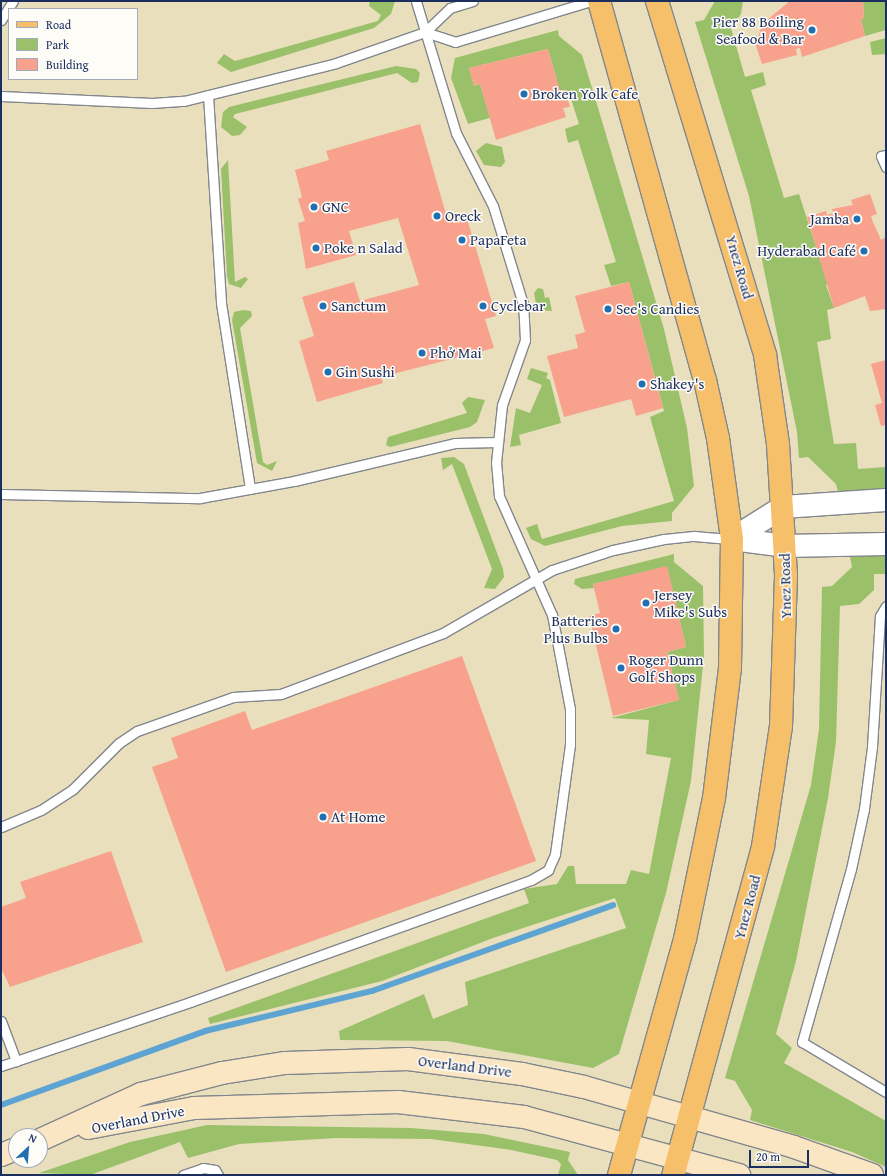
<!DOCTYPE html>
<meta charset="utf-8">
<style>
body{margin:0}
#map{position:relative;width:887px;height:1176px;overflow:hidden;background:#e9dfbc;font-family:"Gentium Book Plus",serif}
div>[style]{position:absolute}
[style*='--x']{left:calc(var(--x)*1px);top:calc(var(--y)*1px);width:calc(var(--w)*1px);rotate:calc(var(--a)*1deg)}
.green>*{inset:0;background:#9bc06a}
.stream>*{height:6px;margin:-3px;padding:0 3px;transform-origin:3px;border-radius:3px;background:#5da4d3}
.building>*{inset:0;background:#f8a18c}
.roads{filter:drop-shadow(1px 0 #82878d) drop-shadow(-1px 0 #82878d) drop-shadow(0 1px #82878d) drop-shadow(0 -1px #82878d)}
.service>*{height:9px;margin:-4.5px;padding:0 4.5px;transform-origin:4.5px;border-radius:4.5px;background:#fff}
.tertiary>*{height:22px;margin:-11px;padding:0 11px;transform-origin:11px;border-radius:11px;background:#fff}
.secondary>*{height:22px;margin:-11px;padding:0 11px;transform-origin:11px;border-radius:11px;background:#fbe6c4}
.primary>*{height:22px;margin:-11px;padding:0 11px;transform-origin:11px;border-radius:11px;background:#f6c06b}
.dots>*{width:11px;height:11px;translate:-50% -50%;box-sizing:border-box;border:2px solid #fdfcf7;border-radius:50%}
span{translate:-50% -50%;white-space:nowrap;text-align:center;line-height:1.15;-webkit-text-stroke:3px #fdfcf7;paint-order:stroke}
.poi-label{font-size:15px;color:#1b2f5e}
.right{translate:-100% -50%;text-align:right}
.left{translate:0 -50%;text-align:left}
.street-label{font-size:15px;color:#1b2f5e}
.frame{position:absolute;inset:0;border:2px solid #1b2f5e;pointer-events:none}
.legend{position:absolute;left:8px;top:8px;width:130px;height:72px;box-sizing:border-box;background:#fdfcf7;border:1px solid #a3aaba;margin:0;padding:5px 7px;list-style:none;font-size:12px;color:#1b2f5e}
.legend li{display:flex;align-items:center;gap:8px;height:20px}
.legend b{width:20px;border:1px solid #a3aaba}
.north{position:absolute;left:8px;top:1128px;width:40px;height:40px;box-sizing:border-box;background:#fdfcf7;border:1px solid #a3aaba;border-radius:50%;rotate:26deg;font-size:11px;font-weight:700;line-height:16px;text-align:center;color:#1b2f5e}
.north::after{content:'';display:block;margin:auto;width:14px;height:18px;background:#1f6fb2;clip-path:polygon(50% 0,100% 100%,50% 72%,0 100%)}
.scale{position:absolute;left:749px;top:1150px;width:60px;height:18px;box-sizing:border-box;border:2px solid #1b2f5e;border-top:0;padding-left:5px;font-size:12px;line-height:14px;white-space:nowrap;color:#1b2f5e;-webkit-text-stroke:3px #fdfcf7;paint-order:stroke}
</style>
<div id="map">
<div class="green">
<div style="clip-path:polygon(370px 1px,395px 1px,391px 14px,374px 28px,231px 72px,217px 63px,224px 54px,235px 61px,378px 21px,381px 15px,369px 6px)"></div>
<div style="clip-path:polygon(715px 1px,743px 1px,741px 14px,731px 28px,745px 77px,763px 72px,766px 85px,751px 90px,784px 198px,799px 194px,828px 284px,826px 285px,834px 308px,827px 310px,831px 339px,817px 342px,834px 444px,856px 443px,858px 469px,886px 467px,886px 488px,838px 492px,836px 484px,808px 457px,799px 458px,797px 432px,749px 196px,695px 22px,704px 20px)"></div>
<div style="clip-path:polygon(863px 1px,886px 1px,886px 30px,865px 36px,861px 19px,864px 18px)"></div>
<div style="clip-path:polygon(558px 30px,559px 36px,582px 55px,593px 91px,664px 329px,687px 428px,694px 486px,672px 513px,672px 521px,622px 526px,545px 546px,531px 539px,526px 528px,537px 524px,542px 539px,674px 501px,650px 417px,664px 411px,629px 282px,611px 286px,604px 265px,616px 262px,578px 140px,568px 143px,565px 129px,579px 124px,570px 96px,565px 90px,560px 91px,548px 49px,469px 68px,474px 86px,480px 84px,490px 118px,468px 124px,451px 78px,455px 58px)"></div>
<div style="clip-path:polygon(886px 38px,886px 54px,872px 55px,870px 42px)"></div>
<div style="clip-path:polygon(396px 66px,416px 69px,420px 73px,418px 82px,412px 83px,397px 73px,235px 114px,233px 117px,247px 127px,240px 135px,232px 136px,221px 127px,223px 112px,229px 107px)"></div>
<div style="clip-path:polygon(486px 143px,502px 147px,505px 162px,501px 167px,484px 165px,476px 151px)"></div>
<div style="clip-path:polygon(228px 160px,235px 282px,245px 277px,248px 279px,241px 288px,229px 284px,227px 276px,221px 169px)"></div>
<div style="clip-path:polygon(538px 288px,543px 289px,545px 298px,549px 297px,552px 311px,537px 310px,534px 293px)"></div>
<div style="clip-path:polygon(243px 310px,251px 311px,252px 316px,240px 328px,263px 462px,267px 465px,277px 461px,272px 471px,257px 463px,232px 320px,234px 312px)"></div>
<div style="clip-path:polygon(531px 368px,548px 373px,546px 378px,550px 380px,561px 423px,519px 435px,521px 445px,510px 447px,516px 408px,530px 413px,542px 385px,527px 379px)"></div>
<div style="clip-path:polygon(468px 397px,485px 400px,477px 422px,470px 427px,390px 447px,386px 445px,388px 437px,467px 413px,462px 403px)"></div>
<div style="clip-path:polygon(454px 457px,464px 464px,503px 569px,504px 577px,495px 589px,484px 588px,492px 569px,452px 464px,443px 470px,441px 458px)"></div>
<div style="clip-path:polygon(674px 554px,674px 562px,703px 586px,704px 656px,691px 781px,666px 893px,619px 1054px,593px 1068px,447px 1041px,340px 1040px,339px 1031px,424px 994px,433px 1019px,468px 1005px,465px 982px,626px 928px,615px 898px,493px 938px,382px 981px,210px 1024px,208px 1018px,529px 903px,524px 889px,557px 884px,568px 866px,574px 866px,576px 884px,626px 884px,631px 870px,649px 874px,671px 758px,646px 754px,649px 720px,611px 718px,679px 700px,667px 652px,686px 647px,667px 567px,593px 584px,594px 588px,582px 589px,574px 584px,575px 579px)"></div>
<div style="clip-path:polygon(886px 555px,886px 574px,874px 574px,874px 590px,859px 604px,840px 606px,836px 742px,828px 798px,796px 961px,776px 1034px,792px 1048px,784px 1063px,886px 1121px,886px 1167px,852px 1152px,750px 1120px,752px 1110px,735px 1081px,725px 1078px,811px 785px,819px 729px,822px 587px,832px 586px,852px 567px,850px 557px)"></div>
<div style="clip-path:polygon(207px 1125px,411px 1128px,484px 1134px,570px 1152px,568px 1160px,578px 1175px,558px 1175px,561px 1164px,557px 1160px,511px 1150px,431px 1139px,336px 1138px,239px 1144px,188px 1158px,180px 1142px,90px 1175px,39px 1173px,130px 1142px)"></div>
</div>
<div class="stream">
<div style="--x:1;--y:1105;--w:217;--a:-19.9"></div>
<div style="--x:205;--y:1031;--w:172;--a:-13.5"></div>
<div style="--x:372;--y:991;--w:256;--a:-19.6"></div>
</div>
<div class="building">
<div style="clip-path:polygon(790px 1px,863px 1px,864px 18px,861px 19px,865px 36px,802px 57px,800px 48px,796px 49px,797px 55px,762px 64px,756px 46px,762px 24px)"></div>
<div style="clip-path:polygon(548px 49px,560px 91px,565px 89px,570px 107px,563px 108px,566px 117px,496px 140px,480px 84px,474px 86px,469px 68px)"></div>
<div style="clip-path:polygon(420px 124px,448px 221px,466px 215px,496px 316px,485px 319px,494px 348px,381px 377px,383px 383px,317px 402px,299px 341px,314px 336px,302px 297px,354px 282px,360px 301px,419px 285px,398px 218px,349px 231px,356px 255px,306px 269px,298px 223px,305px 221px,298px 199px,302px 197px,295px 170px,329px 160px,326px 151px)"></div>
<div style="clip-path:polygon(870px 194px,877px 214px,871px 216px,873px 222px,881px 240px,886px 237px,886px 309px,870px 311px,865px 296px,834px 308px,807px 217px,826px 211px,827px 215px,833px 213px,832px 209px,853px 205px,851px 200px)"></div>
<div style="clip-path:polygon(629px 282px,663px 408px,636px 416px,631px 399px,564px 417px,547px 356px,578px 348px,575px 335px,585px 332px,575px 296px)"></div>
<div style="clip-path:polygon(886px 360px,886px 425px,881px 426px,875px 405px,882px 403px,871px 364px)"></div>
<div style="clip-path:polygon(667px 566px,686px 647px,667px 652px,679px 700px,613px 716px,589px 616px,600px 613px,593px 584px)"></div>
<div style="clip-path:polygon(462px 656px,536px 861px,226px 972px,152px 767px,178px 758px,171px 738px,245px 711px,252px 730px)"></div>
<div style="clip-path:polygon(111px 851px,143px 942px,10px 987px,1px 968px,1px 907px,26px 898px,20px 882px)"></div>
</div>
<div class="roads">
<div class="service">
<div style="--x:1;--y:20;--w:22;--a:-58"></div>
<div style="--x:425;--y:32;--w:32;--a:18"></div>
<div style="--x:455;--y:42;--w:142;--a:-16.8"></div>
<div style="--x:208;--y:95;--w:208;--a:86.4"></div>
<div style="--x:221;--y:303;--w:188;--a:81.1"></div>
<div style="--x:1;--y:96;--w:151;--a:2.7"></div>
<div style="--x:152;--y:103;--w:32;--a:-4"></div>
<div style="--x:184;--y:101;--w:157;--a:-14"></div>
<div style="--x:336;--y:63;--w:94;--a:-19.2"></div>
<div style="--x:425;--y:32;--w:35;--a:-44"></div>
<div style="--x:450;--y:8;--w:24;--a:-17"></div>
<div style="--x:886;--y:155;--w:5;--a:169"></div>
<div style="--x:881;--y:156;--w:12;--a:66"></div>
<div style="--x:1;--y:494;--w:199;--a:1.2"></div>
<div style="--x:200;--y:498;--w:96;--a:-10.3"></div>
<div style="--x:294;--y:481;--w:165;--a:-13.3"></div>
<div style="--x:455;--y:443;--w:42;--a:-1.4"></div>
<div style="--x:886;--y:606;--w:12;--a:121"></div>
<div style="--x:880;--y:616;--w:131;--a:93.5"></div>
<div style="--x:872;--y:747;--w:63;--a:97.4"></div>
<div style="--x:864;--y:809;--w:61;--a:102.2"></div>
<div style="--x:851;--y:869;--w:180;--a:105.8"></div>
<div style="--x:802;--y:1042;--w:98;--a:30.8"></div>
<div style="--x:1;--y:827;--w:43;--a:-23"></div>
<div style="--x:41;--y:810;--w:38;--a:-33"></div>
<div style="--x:73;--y:789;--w:65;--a:-45"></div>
<div style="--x:119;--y:743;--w:22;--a:-34"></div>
<div style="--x:137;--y:731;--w:102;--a:-19.5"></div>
<div style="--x:233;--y:697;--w:48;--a:-3.6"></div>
<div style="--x:281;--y:694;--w:173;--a:-20.6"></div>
<div style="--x:443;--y:633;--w:126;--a:-30"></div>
<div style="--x:552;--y:570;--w:64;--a:-18.2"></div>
<div style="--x:613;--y:550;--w:52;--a:-12.2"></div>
<div style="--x:664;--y:539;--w:30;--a:-6"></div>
<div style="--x:694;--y:536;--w:38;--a:5"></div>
<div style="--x:1;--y:1021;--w:43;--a:69.4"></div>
<div style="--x:16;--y:1061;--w:16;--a:162"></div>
<div style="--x:16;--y:1061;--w:184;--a:-18.7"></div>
<div style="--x:190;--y:1002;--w:362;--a:-19.7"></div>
<div style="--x:531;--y:880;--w:20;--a:-30"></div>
<div style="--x:548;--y:870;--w:17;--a:-66"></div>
<div style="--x:555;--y:854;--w:110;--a:-82.2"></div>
<div style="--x:570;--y:745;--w:36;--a:-90"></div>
<div style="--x:570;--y:709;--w:96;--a:-100.8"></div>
<div style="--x:552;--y:615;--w:130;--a:-114"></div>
<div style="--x:499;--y:496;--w:33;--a:-95"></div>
<div style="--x:496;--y:463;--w:58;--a:-84.1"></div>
<div style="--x:502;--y:405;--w:69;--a:-70.5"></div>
<div style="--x:525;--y:340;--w:36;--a:-93"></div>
<div style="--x:523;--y:304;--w:102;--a:-107"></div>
<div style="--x:493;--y:206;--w:82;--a:-116.9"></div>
<div style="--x:456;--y:133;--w:138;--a:-106.9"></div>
<div style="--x:183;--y:1175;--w:21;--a:-19"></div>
<div style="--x:203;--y:1168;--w:12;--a:9"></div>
<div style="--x:215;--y:1170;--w:6;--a:59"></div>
</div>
<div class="tertiary">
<div style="--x:732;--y:539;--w:60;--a:-32.1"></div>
<div style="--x:783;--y:507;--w:103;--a:-3.9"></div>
<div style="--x:732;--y:539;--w:53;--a:7.5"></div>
<div style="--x:785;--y:546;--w:101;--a:-1.1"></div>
</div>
<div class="secondary">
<div style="--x:88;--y:1128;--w:108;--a:-10.7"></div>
<div style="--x:194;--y:1108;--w:204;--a:-1.7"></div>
<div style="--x:398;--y:1102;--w:127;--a:6.8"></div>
<div style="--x:524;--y:1117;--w:223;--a:15.1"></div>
<div style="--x:40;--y:1140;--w:111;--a:-24.5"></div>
<div style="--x:141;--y:1094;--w:84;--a:-14.5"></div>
<div style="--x:222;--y:1073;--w:64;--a:-9"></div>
<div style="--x:285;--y:1063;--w:123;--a:-1.9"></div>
<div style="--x:408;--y:1059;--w:115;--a:7.5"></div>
<div style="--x:522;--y:1074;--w:63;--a:11.8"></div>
<div style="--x:584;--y:1087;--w:218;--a:15.9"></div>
<div style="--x:794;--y:1147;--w:83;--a:19.7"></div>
<div style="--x:1;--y:1155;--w:16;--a:-22"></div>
</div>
<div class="primary">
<div style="--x:599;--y:1;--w:394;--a:74.4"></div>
<div style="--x:705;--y:380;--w:59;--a:77.4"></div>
<div style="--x:718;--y:438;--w:102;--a:82.1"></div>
<div style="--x:732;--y:539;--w:129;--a:90.9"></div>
<div style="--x:730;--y:668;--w:131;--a:97"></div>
<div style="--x:714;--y:798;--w:144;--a:101.6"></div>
<div style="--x:685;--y:939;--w:245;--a:105.6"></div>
<div style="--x:657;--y:1;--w:370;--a:73"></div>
<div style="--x:765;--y:355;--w:90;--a:81.7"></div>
<div style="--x:778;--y:444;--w:132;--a:86.5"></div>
<div style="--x:786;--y:576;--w:150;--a:91.9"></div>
<div style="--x:781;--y:726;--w:122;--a:98.5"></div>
<div style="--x:763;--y:847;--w:340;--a:105.3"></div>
</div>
</div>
<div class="dots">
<div style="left:812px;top:30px;background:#1f6fb2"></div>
<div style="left:524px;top:94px;background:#1f6fb2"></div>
<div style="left:314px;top:207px;background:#1f6fb2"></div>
<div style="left:437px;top:216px;background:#1f6fb2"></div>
<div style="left:857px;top:219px;background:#1f6fb2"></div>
<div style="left:462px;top:240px;background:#1f6fb2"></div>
<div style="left:316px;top:248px;background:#1f6fb2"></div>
<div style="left:864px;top:251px;background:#1f6fb2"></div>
<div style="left:323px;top:306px;background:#1f6fb2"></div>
<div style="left:483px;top:306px;background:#1f6fb2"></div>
<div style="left:608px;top:309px;background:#1f6fb2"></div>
<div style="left:422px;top:353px;background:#1f6fb2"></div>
<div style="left:328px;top:372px;background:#1f6fb2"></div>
<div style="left:642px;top:384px;background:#1f6fb2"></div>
<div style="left:646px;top:603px;background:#1f6fb2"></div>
<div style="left:616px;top:629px;background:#1f6fb2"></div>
<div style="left:621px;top:668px;background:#1f6fb2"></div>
<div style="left:323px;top:817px;background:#1f6fb2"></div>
</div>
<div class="poi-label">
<span class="right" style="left:804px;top:30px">Pier 88 Boiling<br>Seafood &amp; Bar</span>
<span class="left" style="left:532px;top:94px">Broken Yolk Cafe</span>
<span class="left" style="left:322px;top:207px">GNC</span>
<span class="left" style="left:445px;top:216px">Oreck</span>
<span class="right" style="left:849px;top:219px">Jamba</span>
<span class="left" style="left:470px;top:240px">PapaFeta</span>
<span class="left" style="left:324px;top:248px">Poke n Salad</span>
<span class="right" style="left:856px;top:251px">Hyderabad Café</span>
<span class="left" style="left:331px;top:306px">Sanctum</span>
<span class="left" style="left:491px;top:306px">Cyclebar</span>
<span class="left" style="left:616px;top:309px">See's Candies</span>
<span class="left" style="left:430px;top:353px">Phở Mai</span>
<span class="left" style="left:336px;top:372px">Gin Sushi</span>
<span class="left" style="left:650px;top:384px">Shakey's</span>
<span class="left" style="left:654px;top:603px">Jersey<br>Mike's Subs</span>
<span class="right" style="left:608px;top:629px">Batteries<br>Plus Bulbs</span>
<span class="left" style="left:629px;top:668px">Roger Dunn<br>Golf Shops</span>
<span class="left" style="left:331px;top:817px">At Home</span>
</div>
<div class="street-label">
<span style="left:740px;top:267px;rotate:74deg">Ynez Road</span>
<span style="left:785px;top:586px;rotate:-91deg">Ynez Road</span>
<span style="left:747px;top:907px;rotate:-75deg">Ynez Road</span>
<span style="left:465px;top:1066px;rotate:7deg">Overland Drive</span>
<span style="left:138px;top:1119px;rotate:-11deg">Overland Drive</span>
</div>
<div class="frame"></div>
<ul class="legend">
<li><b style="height:5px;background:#f6c06b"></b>Road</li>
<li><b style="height:11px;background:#9bc06a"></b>Park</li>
<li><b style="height:11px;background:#f8a18c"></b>Building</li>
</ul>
<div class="north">N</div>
<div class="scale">20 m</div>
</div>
